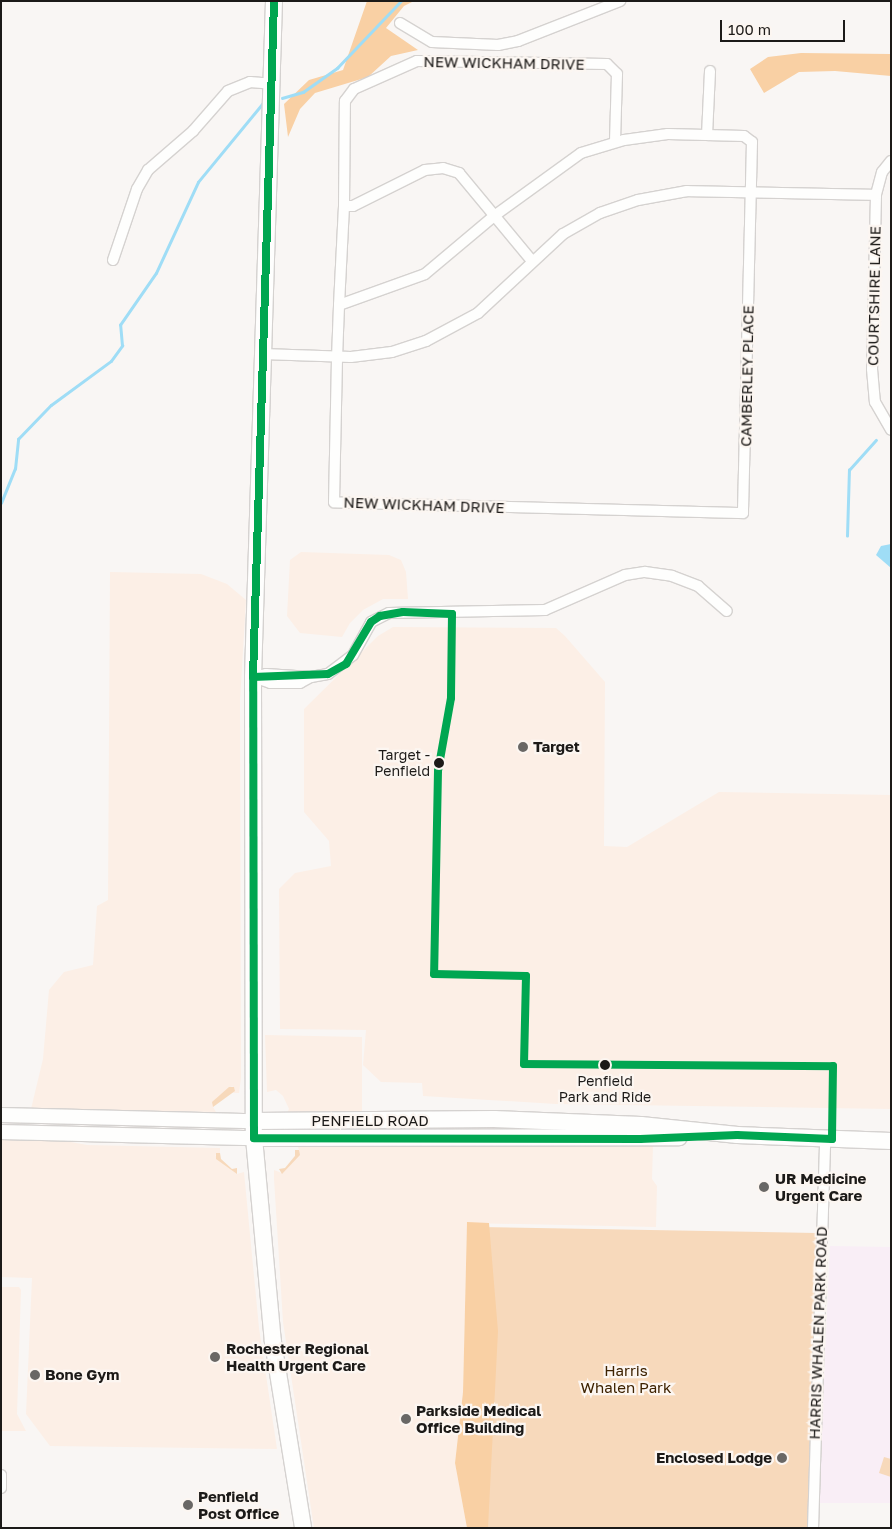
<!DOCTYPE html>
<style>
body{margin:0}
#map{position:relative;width:892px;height:1529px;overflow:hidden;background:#f9f6f4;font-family:"Golos Text",sans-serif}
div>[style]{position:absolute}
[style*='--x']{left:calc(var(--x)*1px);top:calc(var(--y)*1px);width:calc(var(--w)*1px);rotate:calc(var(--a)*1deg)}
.commercial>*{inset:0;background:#fcefe6}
.education>*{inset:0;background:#f9eef6}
.green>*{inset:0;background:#f7d9bb;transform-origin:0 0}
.forest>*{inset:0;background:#f9d0a4}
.water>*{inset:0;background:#9fddf6}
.stream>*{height:2.5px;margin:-1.25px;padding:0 1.25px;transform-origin:1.25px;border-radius:1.25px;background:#9fddf6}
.roads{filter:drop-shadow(1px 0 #d5d2d0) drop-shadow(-1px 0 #d5d2d0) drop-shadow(0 1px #d5d2d0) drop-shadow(0 -1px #d5d2d0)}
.street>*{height:10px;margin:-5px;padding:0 5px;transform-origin:5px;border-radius:5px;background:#fefefd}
.secondary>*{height:14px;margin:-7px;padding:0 7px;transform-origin:7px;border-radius:7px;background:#fefefd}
.primary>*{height:16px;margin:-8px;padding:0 8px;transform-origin:8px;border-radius:8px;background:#fefefd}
.bus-1>*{height:8px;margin:-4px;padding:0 4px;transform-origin:4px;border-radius:4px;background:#00a651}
.dots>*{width:14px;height:14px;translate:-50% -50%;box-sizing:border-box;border:2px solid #fcf6f1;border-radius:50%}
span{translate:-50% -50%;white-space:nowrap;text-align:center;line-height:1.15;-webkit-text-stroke:4.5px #fcf6f1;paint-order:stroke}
.bus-label{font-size:14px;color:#1c1a18}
.right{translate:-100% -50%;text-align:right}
.street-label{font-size:15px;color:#1c1a18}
.poi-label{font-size:15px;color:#1c1a18;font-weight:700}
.left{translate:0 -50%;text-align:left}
.park-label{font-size:15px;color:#3d2200}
.frame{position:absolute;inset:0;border:2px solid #1c1a18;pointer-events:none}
.scale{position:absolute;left:720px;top:20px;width:125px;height:22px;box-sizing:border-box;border:2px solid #1c1a18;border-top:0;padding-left:6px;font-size:15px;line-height:18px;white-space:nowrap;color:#1c1a18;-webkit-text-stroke:4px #fcf6f1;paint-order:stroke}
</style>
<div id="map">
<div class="commercial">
<div style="clip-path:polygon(301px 552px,389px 555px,401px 560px,406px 572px,408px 599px,383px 599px,363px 610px,350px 623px,342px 637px,300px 633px,287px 616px,290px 560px)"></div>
<div style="clip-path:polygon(110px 572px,201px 574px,227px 584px,246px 600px,240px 701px,241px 1078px,239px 1093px,233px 1093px,235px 1089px,232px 1086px,213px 1107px,216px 1112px,31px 1109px,43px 1059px,49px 990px,64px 972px,93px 965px,97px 906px,108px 900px)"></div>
<div style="clip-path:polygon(393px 627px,556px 628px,565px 636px,605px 682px,604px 846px,627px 847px,719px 792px,891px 795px,891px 1109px,556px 1104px,423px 1096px,422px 1083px,381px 1082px,363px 1065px,366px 1030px,280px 1029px,279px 889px,295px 873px,331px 866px,329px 841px,304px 812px,304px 709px,378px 636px)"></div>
<div style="clip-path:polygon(265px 1035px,362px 1037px,362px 1114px,287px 1113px,289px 1109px,283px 1096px,276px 1090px,267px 1092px)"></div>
<div style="clip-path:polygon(1px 1138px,60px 1140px,87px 1145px,220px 1148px,220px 1153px,215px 1155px,237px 1174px,244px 1172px,259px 1328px,277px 1449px,50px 1446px,26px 1414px,32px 1278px,1px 1277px)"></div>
<div style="clip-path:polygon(297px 1144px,653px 1145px,652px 1179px,657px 1186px,656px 1227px,467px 1223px,463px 1392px,455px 1463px,467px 1528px,314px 1528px,283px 1322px,274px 1179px,274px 1170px,282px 1173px,299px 1150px)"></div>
<div style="clip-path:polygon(1px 1287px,19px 1287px,21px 1290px,17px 1414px,26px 1431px,1px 1431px)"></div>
</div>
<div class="education">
<div style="clip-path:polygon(830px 1246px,891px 1247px,891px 1503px,818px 1503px)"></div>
</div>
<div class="green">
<div style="clip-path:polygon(229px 1087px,234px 1087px,235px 1091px,213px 1107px,212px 1102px)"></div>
<div style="clip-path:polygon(295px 1150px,299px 1150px,300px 1155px,282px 1174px,279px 1169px,285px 1168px,295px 1156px)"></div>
<div style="clip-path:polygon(216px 1153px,220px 1153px,221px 1159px,232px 1169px,237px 1168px,237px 1174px,216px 1159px)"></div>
<div style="left:479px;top:1227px;width:337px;height:301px;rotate:1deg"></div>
<div style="clip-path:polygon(884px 1457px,891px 1459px,891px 1477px,879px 1473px)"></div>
</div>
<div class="forest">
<div style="clip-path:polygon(367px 1px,414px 1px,404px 6px,386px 28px,418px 50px,391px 56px,368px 77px,315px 93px,300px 109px,288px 137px,284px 104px,309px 80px,343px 70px)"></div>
<div style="clip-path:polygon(801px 53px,891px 54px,891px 76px,835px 71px,799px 72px,764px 93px,750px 69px,768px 57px)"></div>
<div style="clip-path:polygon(467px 1222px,489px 1223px,498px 1331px,488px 1528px,467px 1528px,455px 1463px,463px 1392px)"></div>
</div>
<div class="water">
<div style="clip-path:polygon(891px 544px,891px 568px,876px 555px,881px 546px)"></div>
</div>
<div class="stream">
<div style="--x:282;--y:98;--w:22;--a:-16"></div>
<div style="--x:303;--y:92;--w:42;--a:-35.2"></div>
<div style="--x:337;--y:68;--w:93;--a:-46.3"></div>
<div style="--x:1;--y:503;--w:37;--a:-68"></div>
<div style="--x:15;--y:469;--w:30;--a:-84"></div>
<div style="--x:18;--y:439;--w:47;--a:-45.9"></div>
<div style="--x:51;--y:405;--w:74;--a:-36.3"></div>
<div style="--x:111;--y:361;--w:19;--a:-54"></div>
<div style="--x:122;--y:346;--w:21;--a:-95"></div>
<div style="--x:120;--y:325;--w:63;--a:-55.3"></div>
<div style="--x:156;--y:273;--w:100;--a:-65.2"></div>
<div style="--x:198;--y:182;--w:101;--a:-50.6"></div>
<div style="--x:847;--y:536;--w:66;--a:-88.3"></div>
<div style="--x:849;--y:470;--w:40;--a:-48"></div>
</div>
<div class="roads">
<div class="street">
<div style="--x:400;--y:23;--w:37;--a:31"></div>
<div style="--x:432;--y:42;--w:66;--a:2.6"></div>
<div style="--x:498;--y:45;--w:20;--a:-11"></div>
<div style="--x:518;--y:41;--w:110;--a:-21.4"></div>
<div style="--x:707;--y:135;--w:64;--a:-87.3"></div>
<div style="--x:891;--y:161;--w:14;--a:129"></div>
<div style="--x:882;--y:172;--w:24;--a:105"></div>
<div style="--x:876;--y:195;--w:174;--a:91.3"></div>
<div style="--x:872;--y:369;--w:33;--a:85"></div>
<div style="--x:875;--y:402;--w:32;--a:60"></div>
<div style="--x:344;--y:206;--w:9;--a:0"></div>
<div style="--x:353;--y:206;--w:80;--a:-26.6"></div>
<div style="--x:425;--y:170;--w:18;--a:-6"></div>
<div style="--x:443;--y:168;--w:17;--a:17"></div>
<div style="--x:459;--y:173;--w:114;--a:50.3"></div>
<div style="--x:113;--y:260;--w:75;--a:-71.3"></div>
<div style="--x:137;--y:189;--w:22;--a:-60"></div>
<div style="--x:148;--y:170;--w:60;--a:-40.9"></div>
<div style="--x:193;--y:131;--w:53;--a:-48.8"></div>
<div style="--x:228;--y:91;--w:24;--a:-22"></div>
<div style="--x:250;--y:82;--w:21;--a:5"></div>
<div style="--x:339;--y:305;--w:91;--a:-19.8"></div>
<div style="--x:425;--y:274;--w:90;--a:-40"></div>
<div style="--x:494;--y:216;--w:107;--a:-35.9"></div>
<div style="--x:581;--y:153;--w:45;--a:-16.8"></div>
<div style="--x:624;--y:140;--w:44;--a:-7.8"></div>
<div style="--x:668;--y:134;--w:76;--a:1.5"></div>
<div style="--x:744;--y:136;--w:10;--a:37"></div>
<div style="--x:752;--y:142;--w:371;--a:91.4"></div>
<div style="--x:743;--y:513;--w:409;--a:-178.5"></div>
<div style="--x:334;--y:502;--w:144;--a:-88.8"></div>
<div style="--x:337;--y:358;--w:53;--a:-87.8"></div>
<div style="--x:339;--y:305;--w:99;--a:-87.1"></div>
<div style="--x:344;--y:206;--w:105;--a:-89.5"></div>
<div style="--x:345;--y:101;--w:15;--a:-53"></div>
<div style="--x:354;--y:89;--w:69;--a:-24"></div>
<div style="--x:417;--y:61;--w:190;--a:0.9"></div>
<div style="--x:607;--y:64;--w:14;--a:45"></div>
<div style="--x:617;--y:74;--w:68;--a:91.7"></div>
<div style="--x:262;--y:354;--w:89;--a:1.9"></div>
<div style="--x:351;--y:357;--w:41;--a:-7"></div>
<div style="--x:392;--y:352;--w:36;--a:-18"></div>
<div style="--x:426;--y:341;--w:59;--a:-28.3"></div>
<div style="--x:478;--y:313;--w:116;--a:-42.9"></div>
<div style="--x:563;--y:234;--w:43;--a:-29.6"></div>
<div style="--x:600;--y:213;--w:40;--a:-18.9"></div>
<div style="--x:638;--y:200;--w:50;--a:-10.4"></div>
<div style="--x:687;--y:191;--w:189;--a:1.2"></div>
<div style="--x:253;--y:677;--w:13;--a:-13"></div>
<div style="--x:266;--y:674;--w:45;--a:3.8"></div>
<div style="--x:311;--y:677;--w:17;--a:-10"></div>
<div style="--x:328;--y:674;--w:31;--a:-37"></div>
<div style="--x:353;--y:655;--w:38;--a:-61"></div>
<div style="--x:371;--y:622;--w:20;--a:-27"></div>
<div style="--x:389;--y:613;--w:156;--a:-1.1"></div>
<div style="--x:545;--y:610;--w:87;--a:-23.6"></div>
<div style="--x:625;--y:575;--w:20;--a:-9"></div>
<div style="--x:645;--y:572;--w:27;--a:8"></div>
<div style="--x:672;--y:576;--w:28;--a:21"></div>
<div style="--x:698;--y:586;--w:38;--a:41"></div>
<div style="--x:253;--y:677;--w:18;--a:19"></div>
<div style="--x:270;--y:683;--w:30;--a:0"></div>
<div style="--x:300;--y:683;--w:13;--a:-29"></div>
<div style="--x:1;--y:1475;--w:13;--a:90"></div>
<div style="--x:813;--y:1528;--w:389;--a:-88.2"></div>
</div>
<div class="secondary">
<div style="--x:1;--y:1115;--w:253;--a:1.4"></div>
<div style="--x:1;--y:1132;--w:253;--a:1.4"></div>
</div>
<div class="primary">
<div style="--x:274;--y:1;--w:676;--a:91.78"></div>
<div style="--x:253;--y:677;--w:461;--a:89.9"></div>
<div style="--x:254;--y:1138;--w:205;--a:84.7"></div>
<div style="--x:273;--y:1342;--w:188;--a:80.8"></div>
<div style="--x:254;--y:1121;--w:240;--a:-0.5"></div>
<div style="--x:494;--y:1119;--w:147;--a:2.3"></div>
<div style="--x:641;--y:1125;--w:97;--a:5.9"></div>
<div style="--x:737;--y:1135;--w:154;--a:2.2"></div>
<div style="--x:254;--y:1138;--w:425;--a:-0.1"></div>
</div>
</div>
<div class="bus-1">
<div style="--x:403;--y:612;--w:49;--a:2.3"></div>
<div style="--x:452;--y:614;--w:84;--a:90.7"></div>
<div style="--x:451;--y:698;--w:74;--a:100.1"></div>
<div style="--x:438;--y:771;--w:203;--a:91.1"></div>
<div style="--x:434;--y:974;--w:92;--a:1.2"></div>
<div style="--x:526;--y:976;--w:88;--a:91.3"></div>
<div style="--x:524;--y:1064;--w:309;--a:0.4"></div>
<div style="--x:833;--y:1066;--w:73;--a:90.8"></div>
<div style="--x:832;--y:1139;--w:95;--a:-177.6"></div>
<div style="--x:737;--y:1135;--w:97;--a:177.6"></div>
<div style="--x:640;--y:1139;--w:386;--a:-179.9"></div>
<div style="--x:254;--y:1138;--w:461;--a:-90.1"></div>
<div style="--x:253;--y:677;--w:75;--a:-2.3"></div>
<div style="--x:328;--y:674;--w:21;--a:-29"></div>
<div style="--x:346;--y:664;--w:49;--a:-59.2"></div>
<div style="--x:371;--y:622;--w:11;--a:-34"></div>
<div style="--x:380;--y:616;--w:23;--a:-10"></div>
<div style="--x:253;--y:677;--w:676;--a:-88.22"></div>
</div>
<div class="dots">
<div style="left:523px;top:747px;background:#696765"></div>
<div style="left:439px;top:763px;background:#1c1a18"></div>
<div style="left:605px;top:1065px;background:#1c1a18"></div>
<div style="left:764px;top:1187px;background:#696765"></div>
<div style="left:215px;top:1357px;background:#696765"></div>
<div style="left:35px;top:1375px;background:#696765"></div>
<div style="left:406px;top:1419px;background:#696765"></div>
<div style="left:782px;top:1458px;background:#696765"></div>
<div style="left:188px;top:1505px;background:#696765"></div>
</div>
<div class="bus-label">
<span class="right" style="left:430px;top:763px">Target -<br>Penfield</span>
<span style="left:605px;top:1089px">Penfield<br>Park and Ride</span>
</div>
<div class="street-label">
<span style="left:504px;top:63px;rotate:1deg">NEW WICKHAM DRIVE</span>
<span style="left:874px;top:296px;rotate:-89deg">COURTSHIRE LANE</span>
<span style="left:747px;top:376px;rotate:-89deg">CAMBERLEY PLACE</span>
<span style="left:424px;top:505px;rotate:2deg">NEW WICKHAM DRIVE</span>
<span style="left:370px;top:1121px">PENFIELD ROAD</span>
<span style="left:818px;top:1333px;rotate:-88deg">HARRIS WHALEN PARK ROAD</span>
</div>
<div class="poi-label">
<span class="left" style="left:533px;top:747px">Target</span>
<span class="left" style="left:775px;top:1187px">UR Medicine<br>Urgent Care</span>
<span class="left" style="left:226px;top:1357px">Rochester Regional<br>Health Urgent Care</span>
<span class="left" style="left:45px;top:1375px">Bone Gym</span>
<span class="left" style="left:416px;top:1419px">Parkside Medical<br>Office Building</span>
<span class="right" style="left:772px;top:1458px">Enclosed Lodge</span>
<span class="left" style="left:198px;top:1505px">Penfield<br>Post Office</span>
</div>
<div class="park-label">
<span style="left:626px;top:1379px">Harris<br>Whalen Park</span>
</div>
<div class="frame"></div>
<div class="scale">100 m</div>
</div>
